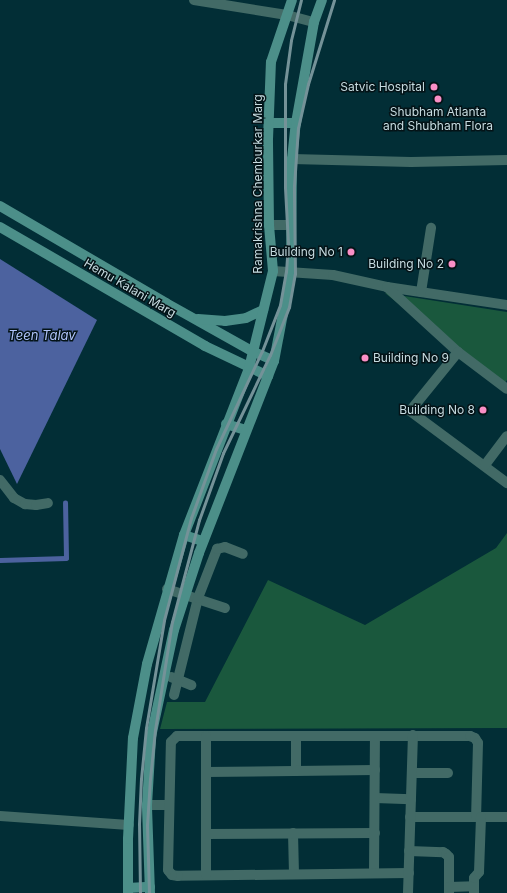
<!DOCTYPE html>
<style>
body{margin:0}
#map{position:relative;width:507px;height:893px;overflow:hidden;background:#022e36;font-family:Inter,sans-serif}
div>[style]{position:absolute}
[style*='--x']{left:calc(var(--x)*1px);top:calc(var(--y)*1px);width:calc(var(--w)*1px);rotate:calc(var(--a)*1deg)}
.green>*{inset:0;background:#1a583d}
.water>*{inset:0;background:#4c629f}
.stream>*{height:4.5px;margin:-2.25px;padding:0 2.25px;transform-origin:2.25px;border-radius:2.25px;background:#4c629f}
.street>*{height:10px;margin:-5px;padding:0 5px;transform-origin:5px;border-radius:5px;background:#426a66}
.secondary>*{height:10px;margin:-5px;padding:0 5px;transform-origin:5px;border-radius:5px;background:#4c8f89}
.rail>*{height:3px;margin:-1.5px;padding:0 1.5px;transform-origin:1.5px;border-radius:1.5px;background:#749298}
.dots>*{width:11px;height:11px;translate:-50% -50%;box-sizing:border-box;border:2px solid #041317;border-radius:50%}
span{translate:-50% -50%;white-space:nowrap;text-align:center;line-height:1.15;-webkit-text-stroke:3px #041317;paint-order:stroke}
.poi-label{font-size:12px;color:#c6dbe0}
.right{translate:-100% -50%;text-align:right}
.left{translate:0 -50%;text-align:left}
.street-label{font-size:12px;color:#c6dbe0}
.water-label{font-size:13px;color:#afc3f9;font-style:italic}
</style>
<div id="map">
<div class="green">
<div style="clip-path:polygon(385px 293px,507px 312px,507px 380px,502px 386px)"></div>
<div style="clip-path:polygon(507px 533px,507px 728px,160px 729px,167px 702px,205px 702px,268px 580px,365px 625px,496px 548px)"></div>
</div>
<div class="water">
<div style="clip-path:polygon(0 259px,97px 320px,17px 484px,0 449px)"></div>
</div>
<div class="stream">
<div style="--x:0;--y:560;--w:66;--a:-1.7"></div>
<div style="--x:66;--y:558;--w:55;--a:-91"></div>
</div>
<div class="street">
<div style="--x:194;--y:0;--w:94;--a:9.2"></div>
<div style="--x:287;--y:15;--w:28;--a:15"></div>
<div style="--x:292;--y:159;--w:119;--a:1.4"></div>
<div style="--x:411;--y:162;--w:96;--a:-1.2"></div>
<div style="--x:269;--y:225;--w:22;--a:0"></div>
<div style="--x:273;--y:271;--w:60;--a:3.8"></div>
<div style="--x:333;--y:275;--w:55;--a:12.5"></div>
<div style="--x:387;--y:287;--w:121;--a:8.5"></div>
<div style="--x:387;--y:287;--w:96;--a:42.5"></div>
<div style="--x:458;--y:352;--w:61;--a:37.1"></div>
<div style="--x:421;--y:292;--w:65;--a:-81.1"></div>
<div style="--x:458;--y:352;--w:76;--a:129.1"></div>
<div style="--x:410;--y:411;--w:121;--a:36.6"></div>
<div style="--x:485;--y:465;--w:36;--a:-53"></div>
<div style="--x:0;--y:480;--w:23;--a:52"></div>
<div style="--x:14;--y:498;--w:13;--a:29"></div>
<div style="--x:25;--y:504;--w:11;--a:5"></div>
<div style="--x:36;--y:505;--w:12;--a:-9"></div>
<div style="--x:167;--y:589;--w:61;--a:18.1"></div>
<div style="--x:171;--y:677;--w:22;--a:22"></div>
<div style="--x:174;--y:695;--w:100;--a:-76.1"></div>
<div style="--x:198;--y:598;--w:53;--a:-68.8"></div>
<div style="--x:217;--y:549;--w:8;--a:-14"></div>
<div style="--x:225;--y:547;--w:19;--a:21"></div>
<div style="--x:296;--y:736;--w:35;--a:90"></div>
<div style="--x:206;--y:772;--w:169;--a:-0.7"></div>
<div style="--x:412;--y:773;--w:36;--a:0"></div>
<div style="--x:375;--y:798;--w:36;--a:2"></div>
<div style="--x:147;--y:805;--w:22;--a:0"></div>
<div style="--x:0;--y:816;--w:129;--a:4"></div>
<div style="--x:410;--y:817;--w:97;--a:0"></div>
<div style="--x:293;--y:833;--w:41;--a:88.6"></div>
<div style="--x:206;--y:834;--w:169;--a:-0.3"></div>
<div style="--x:409;--y:851;--w:34;--a:2"></div>
<div style="--x:443;--y:852;--w:4;--a:34"></div>
<div style="--x:446;--y:854;--w:4;--a:45"></div>
<div style="--x:449;--y:857;--w:36;--a:90"></div>
<div style="--x:374;--y:873;--w:137;--a:-89.6"></div>
<div style="--x:409;--y:873;--w:231;--a:179.3"></div>
<div style="--x:178;--y:876;--w:6;--a:-171"></div>
<div style="--x:172;--y:875;--w:6;--a:-129"></div>
<div style="--x:168;--y:870;--w:128;--a:-88.7"></div>
<div style="--x:171;--y:742;--w:8;--a:-45"></div>
<div style="--x:177;--y:736;--w:293;--a:0"></div>
<div style="--x:470;--y:736;--w:5;--a:22"></div>
<div style="--x:475;--y:738;--w:6;--a:59"></div>
<div style="--x:478;--y:743;--w:74;--a:91.5"></div>
<div style="--x:206;--y:875;--w:139;--a:-90"></div>
<div style="--x:449;--y:887;--w:24;--a:-2"></div>
<div style="--x:408;--y:893;--w:158;--a:-88.2"></div>
<div style="--x:474;--y:893;--w:15;--a:-90"></div>
<div style="--x:474;--y:878;--w:8;--a:-50"></div>
<div style="--x:479;--y:872;--w:55;--a:-87.9"></div>
</div>
<div class="secondary">
<div style="--x:269;--y:123;--w:27;--a:0"></div>
<div style="--x:0;--y:206;--w:192;--a:30.3"></div>
<div style="--x:166;--y:303;--w:98;--a:29.2"></div>
<div style="--x:252;--y:351;--w:24;--a:24"></div>
<div style="--x:0;--y:227;--w:237;--a:30.1"></div>
<div style="--x:205;--y:346;--w:70;--a:25.5"></div>
<div style="--x:198;--y:319;--w:27;--a:4"></div>
<div style="--x:225;--y:321;--w:21;--a:-8"></div>
<div style="--x:246;--y:318;--w:19;--a:-25"></div>
<div style="--x:226;--y:424;--w:21;--a:17"></div>
<div style="--x:184;--y:535;--w:20;--a:18"></div>
<div style="--x:128;--y:888;--w:22;--a:-3"></div>
<div style="--x:128;--y:893;--w:54;--a:-90"></div>
<div style="--x:128;--y:839;--w:101;--a:-87.2"></div>
<div style="--x:133;--y:738;--w:75;--a:-79.3"></div>
<div style="--x:147;--y:664;--w:134;--a:-74"></div>
<div style="--x:184;--y:535;--w:179;--a:-68.7"></div>
<div style="--x:249;--y:368;--w:100;--a:-76.1"></div>
<div style="--x:273;--y:271;--w:46;--a:-95"></div>
<div style="--x:269;--y:225;--w:86;--a:-90.7"></div>
<div style="--x:268;--y:139;--w:77;--a:-87.8"></div>
<div style="--x:271;--y:62;--w:65;--a:-71.3"></div>
<div style="--x:150;--y:893;--w:88;--a:-92"></div>
<div style="--x:147;--y:805;--w:68;--a:-86.6"></div>
<div style="--x:151;--y:737;--w:109;--a:-77.9"></div>
<div style="--x:174;--y:630;--w:81;--a:-72"></div>
<div style="--x:199;--y:553;--w:206;--a:-68.7"></div>
<div style="--x:274;--y:361;--w:91;--a:-79.2"></div>
<div style="--x:291;--y:272;--w:113;--a:-89.5"></div>
<div style="--x:292;--y:159;--w:36;--a:-84"></div>
<div style="--x:296;--y:123;--w:103;--a:-79.9"></div>
<div style="--x:314;--y:22;--w:23;--a:-70"></div>
</div>
<div class="rail">
<div style="--x:140;--y:893;--w:69;--a:-90.8"></div>
<div style="--x:139;--y:824;--w:45;--a:-87.5"></div>
<div style="--x:141;--y:779;--w:51;--a:-84.4"></div>
<div style="--x:146;--y:728;--w:109;--a:-80.5"></div>
<div style="--x:164;--y:620;--w:106;--a:-75.2"></div>
<div style="--x:191;--y:518;--w:73;--a:-70.1"></div>
<div style="--x:216;--y:449;--w:108;--a:-64.9"></div>
<div style="--x:262;--y:351;--w:49;--a:-68.6"></div>
<div style="--x:280;--y:305;--w:34;--a:-80"></div>
<div style="--x:286;--y:272;--w:29;--a:-86"></div>
<div style="--x:288;--y:243;--w:56;--a:-93.1"></div>
<div style="--x:285;--y:187;--w:103;--a:-90"></div>
<div style="--x:285;--y:84;--w:44;--a:-82.2"></div>
<div style="--x:291;--y:40;--w:41;--a:-76"></div>
<div style="--x:149;--y:893;--w:68;--a:-91.7"></div>
<div style="--x:147;--y:825;--w:46;--a:-86.3"></div>
<div style="--x:150;--y:779;--w:49;--a:-84.2"></div>
<div style="--x:155;--y:730;--w:109;--a:-81.1"></div>
<div style="--x:172;--y:622;--w:106;--a:-75.2"></div>
<div style="--x:199;--y:520;--w:71;--a:-70.3"></div>
<div style="--x:223;--y:453;--w:109;--a:-64.4"></div>
<div style="--x:270;--y:355;--w:52;--a:-68.4"></div>
<div style="--x:289;--y:307;--w:34;--a:-80"></div>
<div style="--x:295;--y:274;--w:88;--a:-90.7"></div>
<div style="--x:294;--y:186;--w:58;--a:-86.1"></div>
<div style="--x:298;--y:128;--w:45;--a:-77.2"></div>
<div style="--x:308;--y:84;--w:88;--a:-72.8"></div>
</div>
<div class="dots">
<div style="left:434px;top:87px;background:#fa8fc6"></div>
<div style="left:438px;top:99px;background:#fa8fc6"></div>
<div style="left:351px;top:252px;background:#fa8fc6"></div>
<div style="left:452px;top:264px;background:#fa8fc6"></div>
<div style="left:365px;top:358px;background:#fa8fc6"></div>
<div style="left:483px;top:410px;background:#fa8fc6"></div>
</div>
<div class="poi-label">
<span class="right" style="left:425px;top:87px">Satvic Hospital</span>
<span style="left:438px;top:119px">Shubham Atlanta<br>and Shubham Flora</span>
<span class="right" style="left:343px;top:252px">Building No 1</span>
<span class="right" style="left:444px;top:264px">Building No 2</span>
<span class="left" style="left:373px;top:358px">Building No 9</span>
<span class="right" style="left:475px;top:410px">Building No 8</span>
</div>
<div class="street-label">
<span style="left:258px;top:184px;rotate:-90deg">Ramakrishna Chemburkar Marg</span>
<span style="left:130px;top:288px;rotate:30deg">Hemu Kalani Marg</span>
</div>
<div class="water-label">
<span style="left:42px;top:335px">Teen Talav</span>
</div>
</div>
